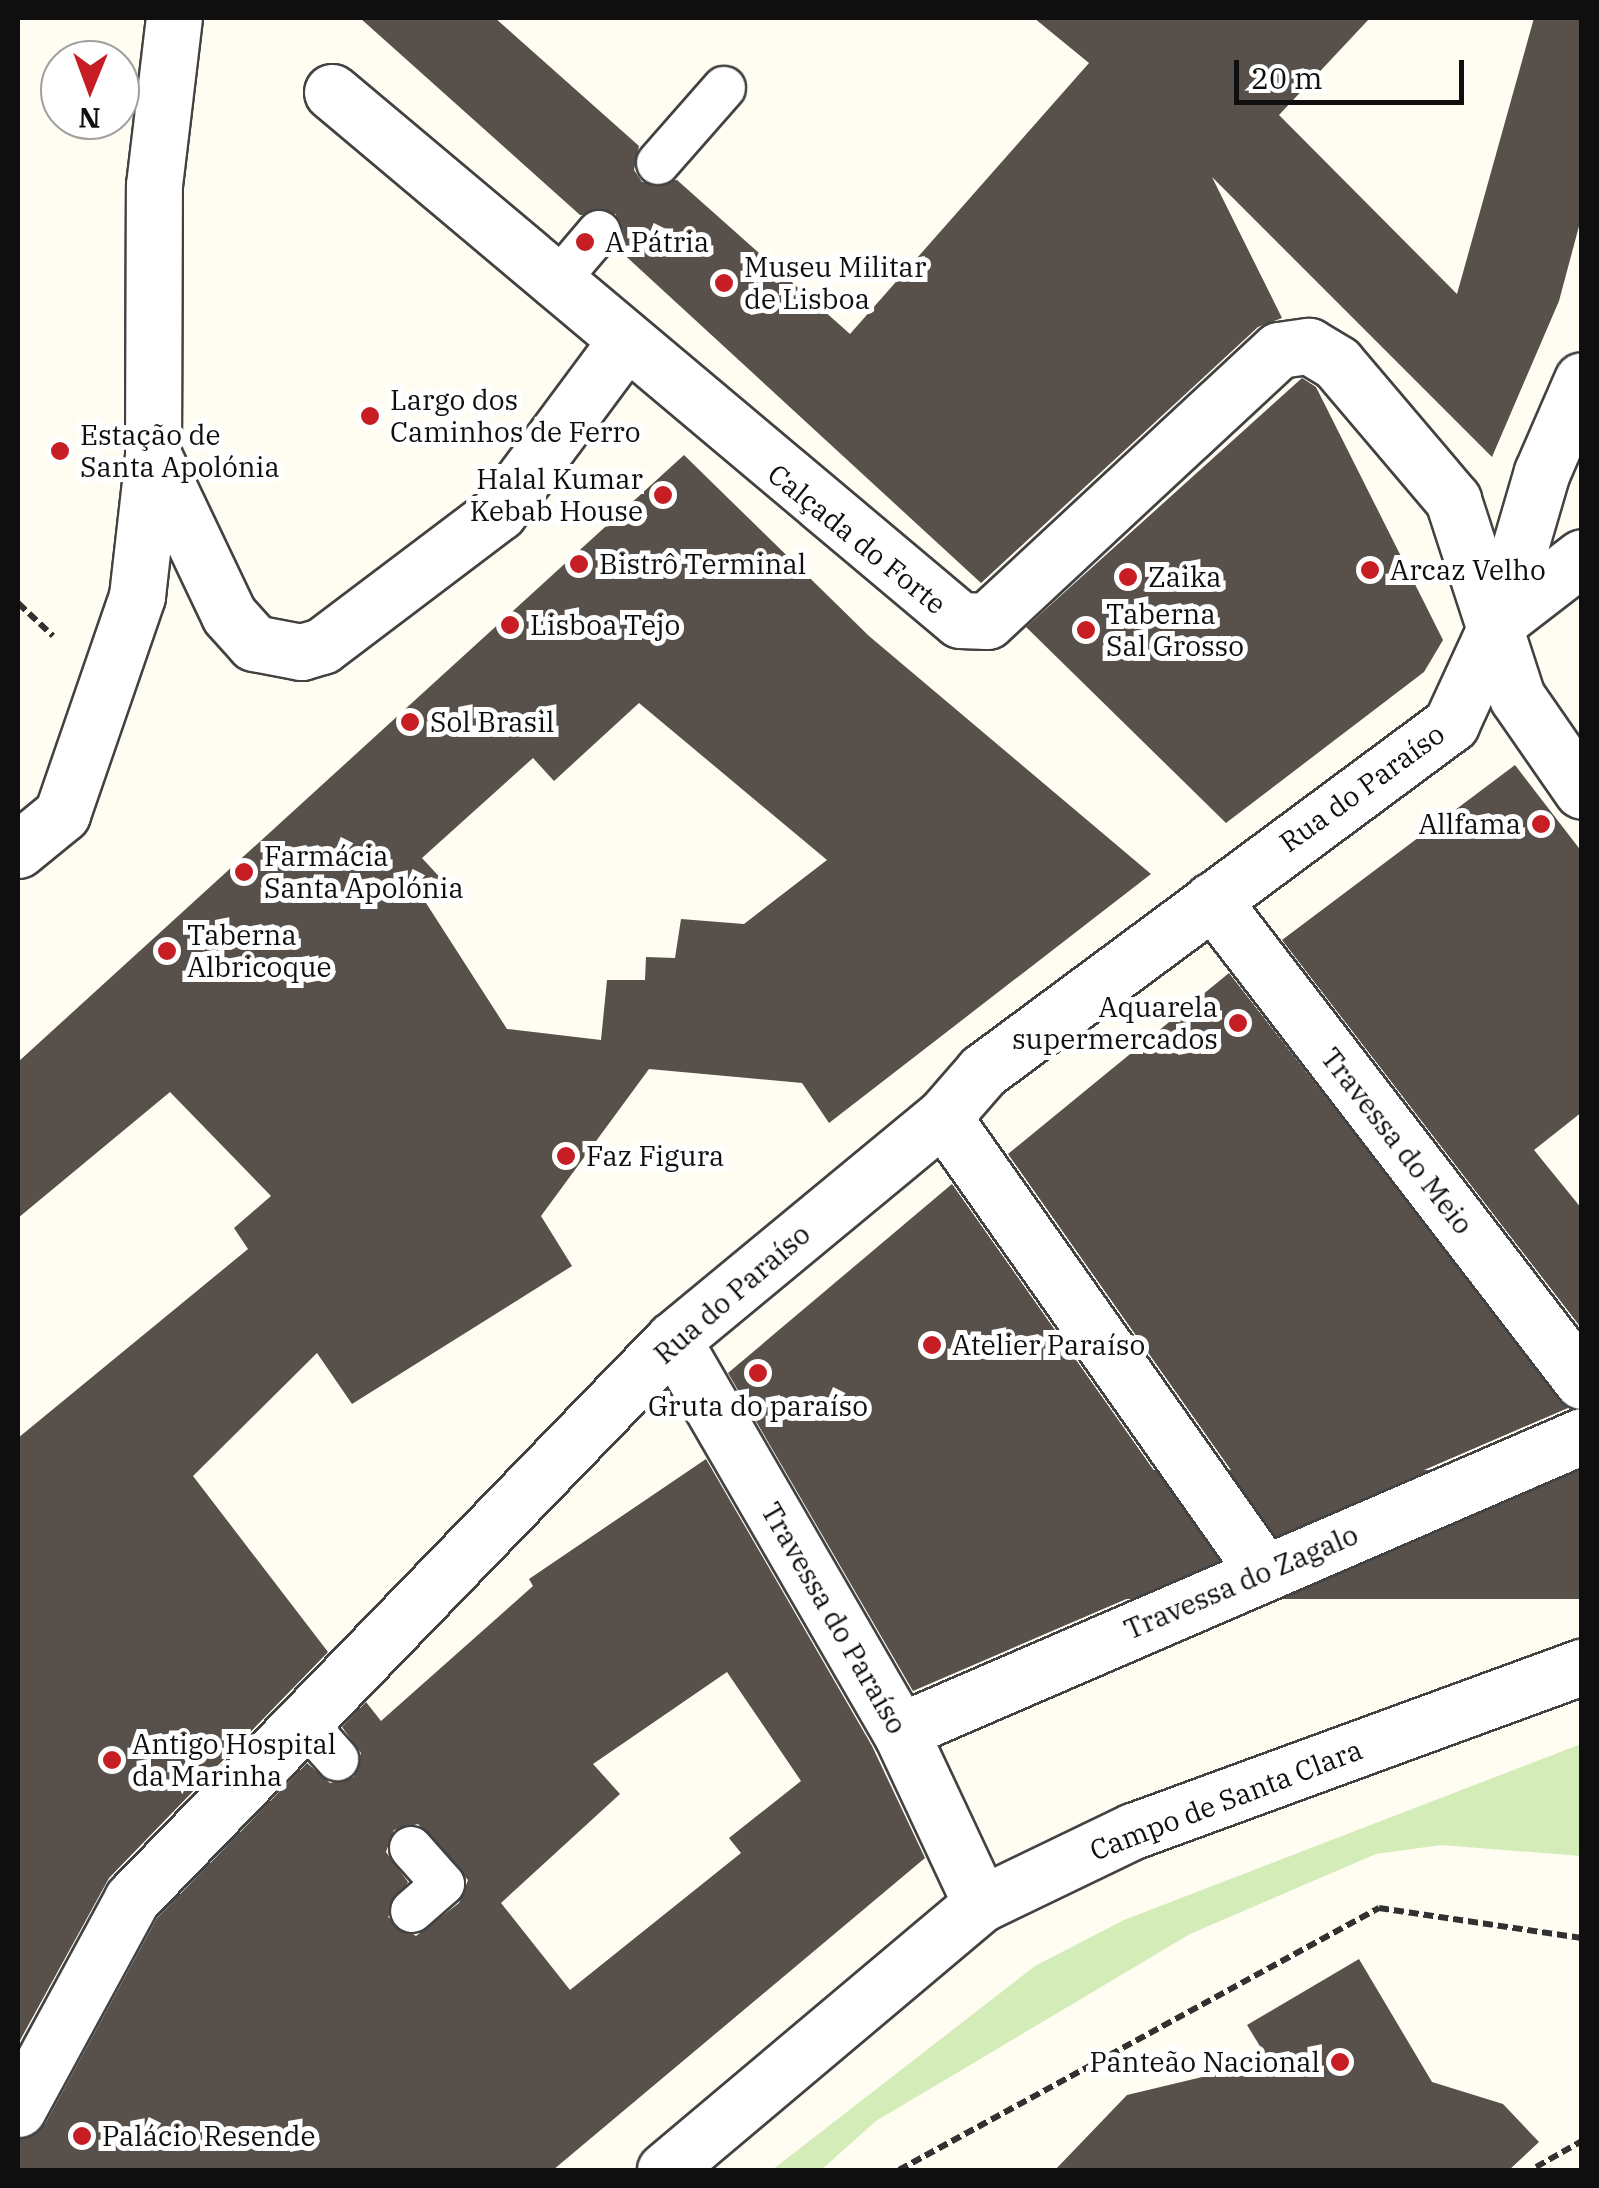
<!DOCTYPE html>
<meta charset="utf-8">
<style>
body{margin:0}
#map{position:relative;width:1599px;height:2188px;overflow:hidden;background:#fffcf1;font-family:"IBM Plex Serif",serif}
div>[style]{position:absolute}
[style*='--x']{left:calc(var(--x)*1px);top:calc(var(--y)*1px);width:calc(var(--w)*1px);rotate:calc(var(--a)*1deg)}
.green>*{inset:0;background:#d3ecb8}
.building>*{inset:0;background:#58504a;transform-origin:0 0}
.path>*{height:6px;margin-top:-3px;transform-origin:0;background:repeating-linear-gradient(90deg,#313131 0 10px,transparent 0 15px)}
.roads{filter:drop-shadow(2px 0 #424242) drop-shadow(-2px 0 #424242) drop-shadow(0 2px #424242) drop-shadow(0 -2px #424242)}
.service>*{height:42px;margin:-21px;padding:0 21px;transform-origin:21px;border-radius:21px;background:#fff}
.minor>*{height:55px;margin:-27.5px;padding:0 27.5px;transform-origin:27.5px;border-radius:27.5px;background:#fff}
.tertiary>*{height:55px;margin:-27.5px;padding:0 27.5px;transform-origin:27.5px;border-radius:27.5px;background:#fff}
.dots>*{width:28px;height:28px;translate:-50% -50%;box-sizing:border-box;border:5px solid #fff;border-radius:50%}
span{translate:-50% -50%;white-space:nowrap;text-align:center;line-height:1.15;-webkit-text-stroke:10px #fff;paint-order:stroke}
.poi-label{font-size:28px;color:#0f0f0f}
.left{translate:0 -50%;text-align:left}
.right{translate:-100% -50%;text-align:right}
.street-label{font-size:28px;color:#0f0f0f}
.frame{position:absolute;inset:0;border:20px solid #0f0f0f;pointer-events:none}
.north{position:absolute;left:40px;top:40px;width:100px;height:100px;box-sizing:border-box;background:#fff;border:2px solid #9f9f9f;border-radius:50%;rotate:181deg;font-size:28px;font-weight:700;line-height:40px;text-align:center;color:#0f0f0f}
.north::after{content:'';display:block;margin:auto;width:35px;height:45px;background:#c71e26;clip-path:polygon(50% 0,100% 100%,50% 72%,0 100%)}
.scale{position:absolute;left:1234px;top:60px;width:230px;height:45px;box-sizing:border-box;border:5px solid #0f0f0f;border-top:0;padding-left:12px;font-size:30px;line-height:35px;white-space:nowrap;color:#0f0f0f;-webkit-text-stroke:8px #fff;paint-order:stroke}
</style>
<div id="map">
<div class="green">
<div style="clip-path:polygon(1581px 1744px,1581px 1856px,1441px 1845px,1376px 1854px,1190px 1934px,876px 2121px,821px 2170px,772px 2170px,1035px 1966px,1124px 1920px)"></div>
</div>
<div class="building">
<div style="clip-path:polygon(360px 18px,495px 18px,639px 146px,634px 170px,642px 182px,677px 180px,850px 334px,1089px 63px,1034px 18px,1370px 18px,1279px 115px,1457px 294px,1534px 18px,1582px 18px,1582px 215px,1559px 301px,1492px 457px,1212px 177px,1282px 318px,1258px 327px,981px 583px,618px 249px,616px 214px,580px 215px)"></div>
<div style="clip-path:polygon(1302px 378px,1316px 387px,1443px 640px,1424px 672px,1226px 823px,1026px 627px)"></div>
<div style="clip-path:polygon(evenodd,684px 455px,869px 636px,1151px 874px,829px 1123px,802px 1083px,649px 1069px,541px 1216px,572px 1266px,352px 1404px,317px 1353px,193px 1476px,328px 1652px,109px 1878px,18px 2044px,18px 1438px,248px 1249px,234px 1228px,271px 1196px,170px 1092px,18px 1218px,18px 1062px,684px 455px,639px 703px,827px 860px,744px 924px,681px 919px,675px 958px,646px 957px,645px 980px,607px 980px,601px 1040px,507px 1029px,426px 903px,446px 884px,422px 858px,533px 758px,554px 781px,639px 703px)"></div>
<div style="clip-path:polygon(1515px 765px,1582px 852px,1582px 1112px,1534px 1150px,1582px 1209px,1582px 1329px,1282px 940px)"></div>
<div style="clip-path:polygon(1229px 973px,1568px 1408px,1276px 1534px,1008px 1154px)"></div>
<div style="clip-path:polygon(952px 1184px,1217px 1560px,913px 1691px,728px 1373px)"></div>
<div style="clip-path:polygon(evenodd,706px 1459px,872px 1746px,925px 1858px,553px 2170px,18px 2170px,18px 2140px,45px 2124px,157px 1918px,307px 1763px,330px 1783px,354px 1777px,361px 1753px,342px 1727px,366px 1702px,381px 1721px,533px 1586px,529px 1579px,706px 1459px,727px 1672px,801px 1781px,729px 1838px,741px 1853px,570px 1990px,501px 1903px,620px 1794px,593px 1764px,727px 1672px,706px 1459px,418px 1824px,468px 1880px,459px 1903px,416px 1936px,388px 1917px,408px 1882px,386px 1852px,394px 1830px,418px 1824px)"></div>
<div style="left:1582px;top:1470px;width:129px;height:697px;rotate:90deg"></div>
<div style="clip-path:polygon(1359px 1959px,1432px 2082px,1503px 2104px,1539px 2142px,1509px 2170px,1055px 2170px,1127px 2095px,1269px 2061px,1247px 2025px)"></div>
</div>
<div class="path">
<div style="--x:18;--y:603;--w:48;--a:43.3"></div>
<div style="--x:1536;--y:2167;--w:53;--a:-29.5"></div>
<div style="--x:899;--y:2170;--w:547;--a:-28.63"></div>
<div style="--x:1379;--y:1908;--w:205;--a:8.4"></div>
</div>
<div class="roads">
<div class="service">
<div style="--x:658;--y:163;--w:100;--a:-48.7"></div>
<div style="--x:553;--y:286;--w:71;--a:-49.6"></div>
<div style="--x:304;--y:1722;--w:50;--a:48.3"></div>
<div style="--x:411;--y:1848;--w:48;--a:48.4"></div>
<div style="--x:443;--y:1884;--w:41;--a:138.9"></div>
</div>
<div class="minor">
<div style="--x:332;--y:92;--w:820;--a:40.06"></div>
<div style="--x:960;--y:620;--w:27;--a:2"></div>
<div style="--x:987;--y:621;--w:398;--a:-42.9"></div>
<div style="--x:1279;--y:350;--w:30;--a:-8"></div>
<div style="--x:1309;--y:346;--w:33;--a:31"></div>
<div style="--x:1337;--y:363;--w:180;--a:49.7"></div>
<div style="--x:1453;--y:500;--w:207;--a:72"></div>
<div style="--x:1517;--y:697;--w:114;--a:55.3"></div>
<div style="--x:153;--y:455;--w:177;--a:64.6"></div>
<div style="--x:229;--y:615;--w:38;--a:48"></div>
<div style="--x:254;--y:643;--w:48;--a:10.8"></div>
<div style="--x:301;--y:652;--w:22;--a:-16"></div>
<div style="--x:322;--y:646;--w:222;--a:-37.1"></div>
<div style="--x:499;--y:512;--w:208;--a:-53.4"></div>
<div style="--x:1498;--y:622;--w:106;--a:-37.7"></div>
<div style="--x:1212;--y:900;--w:607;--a:52.43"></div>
<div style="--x:943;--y:1117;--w:557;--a:54.8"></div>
<div style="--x:673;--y:1340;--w:452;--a:59.9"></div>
<div style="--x:900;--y:1731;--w:191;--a:64.9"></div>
<div style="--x:900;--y:1731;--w:743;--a:-23.39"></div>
<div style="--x:18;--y:2109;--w:239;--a:-61.5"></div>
<div style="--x:132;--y:1899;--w:778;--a:-45.94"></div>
<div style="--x:673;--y:1340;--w:350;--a:-39.6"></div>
<div style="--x:943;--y:1117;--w:61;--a:-49"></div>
<div style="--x:983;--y:1071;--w:583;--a:-36.56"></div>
<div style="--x:1451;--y:724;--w:112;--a:-65.3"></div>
<div style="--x:1498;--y:622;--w:156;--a:-73.7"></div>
<div style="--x:1542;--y:472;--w:100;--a:-66.5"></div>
<div style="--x:665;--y:2170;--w:413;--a:-40.1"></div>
<div style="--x:981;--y:1904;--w:169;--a:-25.7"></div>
<div style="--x:1133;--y:1831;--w:478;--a:-20.1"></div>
</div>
<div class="tertiary">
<div style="--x:18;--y:850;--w:57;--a:-39.3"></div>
<div style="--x:62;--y:814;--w:231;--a:-71"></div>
<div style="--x:137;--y:596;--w:142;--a:-83.5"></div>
<div style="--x:153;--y:455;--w:270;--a:-89.8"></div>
<div style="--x:154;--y:185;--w:168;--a:-83.2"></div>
</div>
</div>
<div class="dots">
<div style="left:585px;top:242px;background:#c71e26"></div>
<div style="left:724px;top:283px;background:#c71e26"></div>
<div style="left:370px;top:416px;background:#c71e26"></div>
<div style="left:60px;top:451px;background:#c71e26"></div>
<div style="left:663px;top:495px;background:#c71e26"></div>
<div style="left:579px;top:564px;background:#c71e26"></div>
<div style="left:1370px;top:570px;background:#c71e26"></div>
<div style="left:1128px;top:577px;background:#c71e26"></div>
<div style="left:510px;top:625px;background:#c71e26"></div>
<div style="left:1086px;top:630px;background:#c71e26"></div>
<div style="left:410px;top:722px;background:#c71e26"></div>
<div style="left:1541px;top:824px;background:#c71e26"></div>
<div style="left:244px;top:872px;background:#c71e26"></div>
<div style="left:167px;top:951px;background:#c71e26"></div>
<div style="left:1238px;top:1023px;background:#c71e26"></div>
<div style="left:566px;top:1156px;background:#c71e26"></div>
<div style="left:932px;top:1345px;background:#c71e26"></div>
<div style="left:758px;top:1373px;background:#c71e26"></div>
<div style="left:112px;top:1760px;background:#c71e26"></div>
<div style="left:1340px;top:2062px;background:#c71e26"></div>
<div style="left:82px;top:2136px;background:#c71e26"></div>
</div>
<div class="poi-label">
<span class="left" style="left:605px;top:242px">A Pátria</span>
<span class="left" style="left:744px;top:283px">Museu Militar<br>de Lisboa</span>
<span class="left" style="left:390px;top:416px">Largo dos<br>Caminhos de Ferro</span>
<span class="left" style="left:80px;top:451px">Estação de<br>Santa Apolónia</span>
<span class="right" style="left:643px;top:495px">Halal Kumar<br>Kebab House</span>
<span class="left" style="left:599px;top:564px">Bistrô Terminal</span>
<span class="left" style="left:1390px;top:570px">Arcaz Velho</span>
<span class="left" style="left:1148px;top:577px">Zaika</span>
<span class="left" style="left:1106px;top:630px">Taberna<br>Sal Grosso</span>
<span class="left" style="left:530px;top:625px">Lisboa Tejo</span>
<span class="left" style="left:430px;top:722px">Sol Brasil</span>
<span class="right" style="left:1521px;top:824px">Allfama</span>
<span class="left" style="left:264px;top:872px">Farmácia<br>Santa Apolónia</span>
<span class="left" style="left:187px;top:951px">Taberna<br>Albricoque</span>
<span class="right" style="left:1218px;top:1023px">Aquarela<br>supermercados</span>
<span class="left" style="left:586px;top:1156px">Faz Figura</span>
<span class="left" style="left:952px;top:1345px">Atelier Paraíso</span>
<span style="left:758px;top:1406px">Gruta do paraíso</span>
<span class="left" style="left:132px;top:1760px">Antigo Hospital<br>da Marinha</span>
<span class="right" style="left:1320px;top:2062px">Panteão Nacional</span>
<span class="left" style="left:102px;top:2136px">Palácio Resende</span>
</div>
<div class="street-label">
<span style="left:857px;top:539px;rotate:39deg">Calçada do Forte</span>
<span style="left:1362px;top:788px;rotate:-36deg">Rua do Paraíso</span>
<span style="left:1397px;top:1141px;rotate:52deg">Travessa do Meio</span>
<span style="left:732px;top:1294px;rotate:-41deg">Rua do Paraíso</span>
<span style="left:1241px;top:1582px;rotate:-23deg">Travessa do Zagalo</span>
<span style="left:834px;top:1618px;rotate:60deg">Travessa do Paraíso</span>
<span style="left:1226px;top:1800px;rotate:-21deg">Campo de Santa Clara</span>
</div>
<div class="frame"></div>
<div class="north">N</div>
<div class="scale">20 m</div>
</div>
